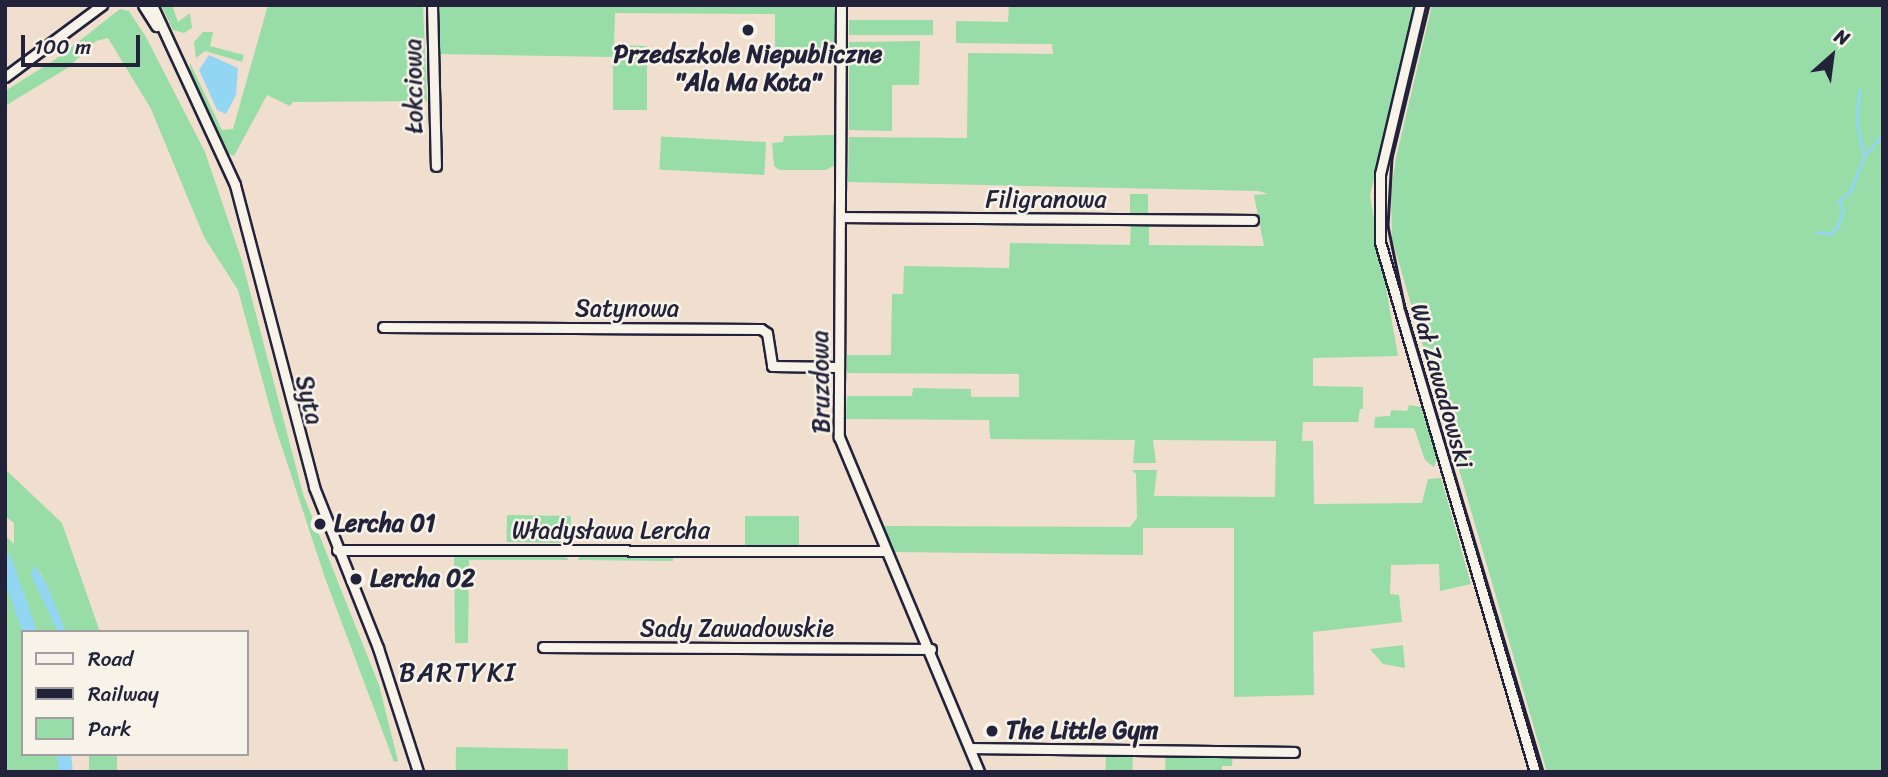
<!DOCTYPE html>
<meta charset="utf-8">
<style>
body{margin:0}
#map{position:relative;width:1888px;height:777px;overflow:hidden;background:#f0dfce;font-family:Sriracha,sans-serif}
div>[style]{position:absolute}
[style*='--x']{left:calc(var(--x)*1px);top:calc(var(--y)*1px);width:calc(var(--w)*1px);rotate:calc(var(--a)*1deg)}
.green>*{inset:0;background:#98dca7;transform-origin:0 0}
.water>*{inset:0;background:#92d6f3}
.stream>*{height:2.5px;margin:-1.25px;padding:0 1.25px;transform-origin:1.25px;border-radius:1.25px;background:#92d6f3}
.river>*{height:14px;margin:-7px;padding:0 7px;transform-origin:7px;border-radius:7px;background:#92d6f3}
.roads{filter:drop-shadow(2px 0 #22223b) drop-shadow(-2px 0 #22223b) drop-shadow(0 2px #22223b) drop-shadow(0 -2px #22223b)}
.minor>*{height:9px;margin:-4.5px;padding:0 4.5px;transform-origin:4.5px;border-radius:4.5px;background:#f7f3e8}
.rail>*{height:2.5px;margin:-1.25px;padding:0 1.25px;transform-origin:1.25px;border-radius:1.25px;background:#22223b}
.dots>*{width:19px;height:19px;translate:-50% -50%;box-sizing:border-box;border:4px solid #f7f3e8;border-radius:50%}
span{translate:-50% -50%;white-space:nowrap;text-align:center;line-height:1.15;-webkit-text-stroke:5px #f7f3e8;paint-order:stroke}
.poi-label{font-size:24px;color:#22223b;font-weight:700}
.left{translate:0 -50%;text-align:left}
.street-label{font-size:24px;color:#22223b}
.neighbourhood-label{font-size:26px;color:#22223b;letter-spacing:2px}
.frame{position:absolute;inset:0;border:7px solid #22223b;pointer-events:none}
.legend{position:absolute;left:21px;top:630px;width:228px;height:126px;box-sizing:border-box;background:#f7f3e8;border:2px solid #a29fa3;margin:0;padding:9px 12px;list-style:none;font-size:21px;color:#22223b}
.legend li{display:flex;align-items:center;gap:14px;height:35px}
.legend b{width:35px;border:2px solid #a29fa3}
.north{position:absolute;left:1797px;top:21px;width:70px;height:70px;-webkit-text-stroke:5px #f7f3e8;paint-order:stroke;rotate:28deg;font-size:19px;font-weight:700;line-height:28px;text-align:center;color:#22223b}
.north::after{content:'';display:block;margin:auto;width:24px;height:32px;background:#22223b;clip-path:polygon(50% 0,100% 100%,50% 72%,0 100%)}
.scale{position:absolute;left:21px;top:35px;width:119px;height:32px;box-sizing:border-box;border:4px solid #22223b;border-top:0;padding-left:9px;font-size:21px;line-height:24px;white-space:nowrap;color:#22223b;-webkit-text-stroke:5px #f7f3e8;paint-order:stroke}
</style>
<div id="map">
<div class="green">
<div style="clip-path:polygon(161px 5px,172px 5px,178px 22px,190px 13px,192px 28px,184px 33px,173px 30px)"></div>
<div style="clip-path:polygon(268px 5px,423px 5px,427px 101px,293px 102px,290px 106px,267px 95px,234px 156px,229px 154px,189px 76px,190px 63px,222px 130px,233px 129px)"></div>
<div style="clip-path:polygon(435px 5px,835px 5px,836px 48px,775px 47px,775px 14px,615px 13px,614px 45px,647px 46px,647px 110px,613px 110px,613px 57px,437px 54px)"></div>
<div style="clip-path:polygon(1009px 5px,1414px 5px,1370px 196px,1398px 356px,1313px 358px,1313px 386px,1363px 387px,1363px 409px,1360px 409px,1358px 422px,1303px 422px,1302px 441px,1313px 441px,1314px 504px,1422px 503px,1428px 479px,1441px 478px,1471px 584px,1440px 591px,1439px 564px,1391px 565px,1390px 594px,1399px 595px,1402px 622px,1313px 632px,1314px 695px,1234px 697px,1234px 528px,1143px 528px,1143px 555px,893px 552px,884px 526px,1130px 527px,1137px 518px,1136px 474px,1132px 470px,1157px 470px,1154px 496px,1275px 497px,1276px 441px,1153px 440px,1156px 463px,1133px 463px,1135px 440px,990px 439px,989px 420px,846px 419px,847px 396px,912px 396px,913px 388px,971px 389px,971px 397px,1019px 397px,1019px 374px,847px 373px,847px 355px,891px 355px,892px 294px,903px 294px,904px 266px,1009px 268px,1010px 243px,1130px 245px,1131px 222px,1149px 222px,1149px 245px,1264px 246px,1254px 195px,1268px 194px,1258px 191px,848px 182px,849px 137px,967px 138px,968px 53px,1053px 54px,1052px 44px,956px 43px,956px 21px,1008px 22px)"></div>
<div style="clip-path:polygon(1432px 5px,1883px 5px,1883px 772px,1547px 772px,1392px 239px,1391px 191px,1396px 158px)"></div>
<div style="clip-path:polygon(120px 9px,129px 11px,146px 37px,205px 152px,242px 261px,303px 494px,379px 685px,398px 761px,394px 762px,325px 578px,274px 423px,238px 290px,204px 237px,151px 109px,108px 38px,96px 41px,69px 67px,5px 106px,5px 91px,59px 57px)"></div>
<div style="left:933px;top:20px;width:15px;height:84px;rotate:90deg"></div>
<div style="clip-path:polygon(203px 32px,213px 32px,210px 46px,244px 55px,242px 62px,205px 51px,196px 58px,194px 42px)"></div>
<div style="clip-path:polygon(920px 41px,919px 85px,892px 85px,892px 131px,849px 130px,849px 42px)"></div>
<div style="clip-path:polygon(835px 135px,837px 164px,826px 170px,779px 170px,774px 166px,772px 143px,783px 142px,784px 136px)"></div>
<div style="left:766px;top:142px;width:33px;height:105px;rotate:93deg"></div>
<div style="left:1130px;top:194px;width:18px;height:22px"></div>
<div style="clip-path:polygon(1409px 405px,1421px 407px,1437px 459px,1434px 467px,1425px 460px,1414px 428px,1374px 428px,1375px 417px,1390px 416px,1391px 410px,1407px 411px)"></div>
<div style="clip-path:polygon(5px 469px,62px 523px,100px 632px,66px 632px,40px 571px,58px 632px,34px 632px,24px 593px,5px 557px,5px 535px,14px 544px,14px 523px,5px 516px)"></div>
<div style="left:507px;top:515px;width:64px;height:27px;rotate:1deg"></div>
<div style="left:745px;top:516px;width:54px;height:31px"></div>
<div style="clip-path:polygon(454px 555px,565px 556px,569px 560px,469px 560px,468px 643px,455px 643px)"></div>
<div style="clip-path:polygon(580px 556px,673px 556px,673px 561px,578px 560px)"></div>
<div style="clip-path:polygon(5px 580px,15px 596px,24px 632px,23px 754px,58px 754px,62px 772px,5px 772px)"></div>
<div style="clip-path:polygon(1403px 645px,1405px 668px,1383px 664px,1370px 649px)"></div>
<div style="left:456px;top:747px;width:112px;height:25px;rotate:1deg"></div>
<div style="clip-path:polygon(1166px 751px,1233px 753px,1232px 766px,1222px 766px,1222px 772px,1165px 772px)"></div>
<div style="left:89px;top:754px;width:28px;height:18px"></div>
<div style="left:1106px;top:754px;width:27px;height:18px;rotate:2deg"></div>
</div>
<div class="water">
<div style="clip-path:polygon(209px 55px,238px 68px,236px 95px,226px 114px,217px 110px,199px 70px)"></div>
<div style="clip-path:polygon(34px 565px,46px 583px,66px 632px,58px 632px,31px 575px)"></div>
</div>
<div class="stream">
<div style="--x:1864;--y:156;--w:29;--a:-49"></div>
<div style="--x:1817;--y:232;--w:13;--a:9"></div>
<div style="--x:1830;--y:234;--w:10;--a:-45"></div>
<div style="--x:1837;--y:227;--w:17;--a:-69"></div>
<div style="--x:1843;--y:211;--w:10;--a:-114"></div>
<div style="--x:1839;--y:202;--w:17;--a:-45"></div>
<div style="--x:1851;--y:190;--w:36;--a:-69"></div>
<div style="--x:1864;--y:156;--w:32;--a:-103"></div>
<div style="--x:1857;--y:125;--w:35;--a:-87"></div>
</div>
<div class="river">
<div style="--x:5;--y:561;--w:75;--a:70.6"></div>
<div style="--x:64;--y:754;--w:18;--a:84"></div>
</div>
<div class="roads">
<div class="minor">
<div style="--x:143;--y:5;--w:25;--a:58"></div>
<div style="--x:152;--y:5;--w:198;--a:65.2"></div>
<div style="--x:235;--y:185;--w:312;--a:75.3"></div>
<div style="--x:314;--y:487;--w:173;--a:68.3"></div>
<div style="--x:378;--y:648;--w:130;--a:72.1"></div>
<div style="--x:432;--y:5;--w:161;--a:88.6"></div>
<div style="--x:841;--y:5;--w:432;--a:90.3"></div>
<div style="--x:839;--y:437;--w:363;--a:67.3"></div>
<div style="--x:1420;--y:5;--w:174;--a:103.3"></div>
<div style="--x:1380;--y:174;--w:68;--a:90"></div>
<div style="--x:1380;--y:242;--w:552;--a:73.7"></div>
<div style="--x:5;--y:77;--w:121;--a:-36.6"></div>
<div style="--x:840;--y:217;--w:413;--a:0.4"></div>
<div style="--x:383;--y:327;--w:378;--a:0.3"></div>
<div style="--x:761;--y:329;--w:7;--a:34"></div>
<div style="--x:767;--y:333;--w:33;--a:81"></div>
<div style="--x:772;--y:366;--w:66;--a:0.9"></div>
<div style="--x:337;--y:550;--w:547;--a:0.1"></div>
<div style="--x:543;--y:647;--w:388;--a:0.3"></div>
<div style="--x:972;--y:748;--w:322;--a:0.7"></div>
</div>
</div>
<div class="rail">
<div style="--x:1429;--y:5;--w:157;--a:103.6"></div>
<div style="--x:1392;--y:158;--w:68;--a:93.4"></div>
<div style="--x:1388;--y:226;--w:84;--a:78.3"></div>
<div style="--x:1405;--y:308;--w:484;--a:73.4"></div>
</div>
<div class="dots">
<div style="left:748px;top:30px;background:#22223b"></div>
<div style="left:320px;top:524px;background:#22223b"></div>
<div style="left:356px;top:579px;background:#22223b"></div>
<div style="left:992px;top:731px;background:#22223b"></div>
</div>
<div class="poi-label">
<span style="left:748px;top:69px">Przedszkole Niepubliczne<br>"Ala Ma Kota"</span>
<span class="left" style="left:334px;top:524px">Lercha 01</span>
<span class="left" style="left:370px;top:579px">Lercha 02</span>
<span class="left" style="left:1006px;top:731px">The Little Gym</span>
</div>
<div class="street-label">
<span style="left:414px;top:86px;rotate:-91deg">Łokciowa</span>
<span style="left:1046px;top:200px">Filigranowa</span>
<span style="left:627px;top:309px">Satynowa</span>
<span style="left:821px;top:382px;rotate:-91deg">Bruzdowa</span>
<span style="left:1441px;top:386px;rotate:74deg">Wał Zawadowski</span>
<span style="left:309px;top:400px;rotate:76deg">Syta</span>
<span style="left:611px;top:531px">Władysława Lercha</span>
<span style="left:737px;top:629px">Sady Zawadowskie</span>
</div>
<div class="neighbourhood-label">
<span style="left:458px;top:673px">BARTYKI</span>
</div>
<div class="frame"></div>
<ul class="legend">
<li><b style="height:9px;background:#f7f3e8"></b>Road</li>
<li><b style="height:9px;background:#22223b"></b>Railway</li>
<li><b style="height:19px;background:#98dca7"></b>Park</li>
</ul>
<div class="north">N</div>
<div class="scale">100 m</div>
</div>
